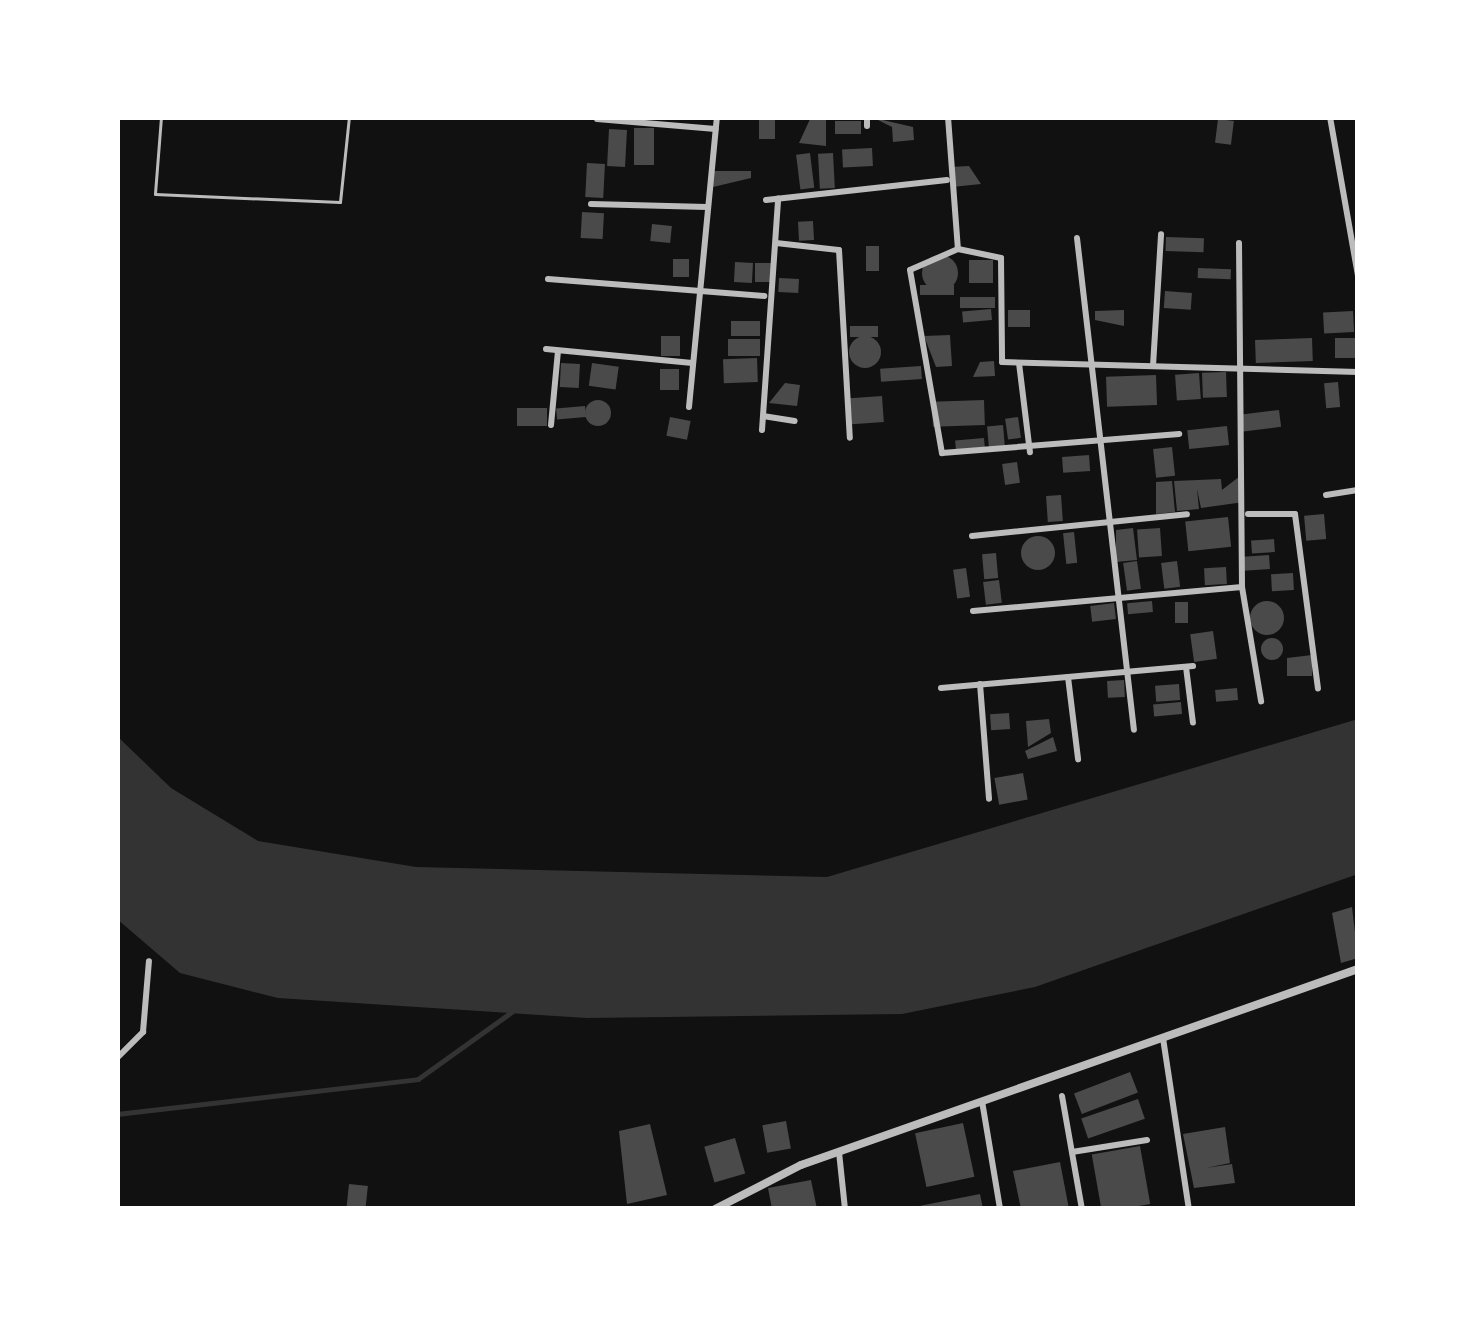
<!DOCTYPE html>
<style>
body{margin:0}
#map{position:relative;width:1475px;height:1326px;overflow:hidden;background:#111;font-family:Roboto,sans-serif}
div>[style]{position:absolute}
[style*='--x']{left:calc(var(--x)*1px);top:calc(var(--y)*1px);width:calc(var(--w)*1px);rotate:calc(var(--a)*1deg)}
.water>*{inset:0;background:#333}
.stream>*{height:4.5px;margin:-2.25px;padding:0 2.25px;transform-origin:2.25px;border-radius:2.25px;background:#333}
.building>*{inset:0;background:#4a4a4a;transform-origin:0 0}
.round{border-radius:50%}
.service>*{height:3px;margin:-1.5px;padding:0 1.5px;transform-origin:1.5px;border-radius:1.5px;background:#bcbcbc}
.minor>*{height:6px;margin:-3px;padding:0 3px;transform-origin:3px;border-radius:3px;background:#bcbcbc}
.tertiary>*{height:8px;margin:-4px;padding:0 4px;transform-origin:4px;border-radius:4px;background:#bcbcbc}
span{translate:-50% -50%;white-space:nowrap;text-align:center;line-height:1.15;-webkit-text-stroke:12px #fff;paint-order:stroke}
.frame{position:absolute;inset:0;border:120px solid #fff;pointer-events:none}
</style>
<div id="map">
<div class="water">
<div style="clip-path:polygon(1358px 719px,1358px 874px,1035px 987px,902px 1014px,587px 1018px,278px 998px,180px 973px,117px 919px,117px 736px,171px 788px,258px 841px,416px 867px,827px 877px)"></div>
</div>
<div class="stream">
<div style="--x:117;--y:1114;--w:303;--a:-6.6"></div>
<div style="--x:418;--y:1079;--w:117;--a:-35.6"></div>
</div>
<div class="building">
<div style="clip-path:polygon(811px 117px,826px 117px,826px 146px,799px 143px)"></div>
<div style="clip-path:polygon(874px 118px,913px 127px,914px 140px,893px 142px,892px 127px)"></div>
<div style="left:759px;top:119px;width:16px;height:20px"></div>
<div style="left:1218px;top:119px;width:16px;height:24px;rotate:7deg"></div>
<div style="left:835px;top:121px;width:26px;height:13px"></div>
<div style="left:634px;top:128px;width:20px;height:37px"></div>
<div style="left:609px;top:129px;width:18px;height:37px;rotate:3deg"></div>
<div style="left:872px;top:148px;width:18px;height:30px;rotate:87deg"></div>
<div style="left:810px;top:153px;width:35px;height:14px;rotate:83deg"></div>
<div style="left:833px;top:153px;width:35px;height:15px;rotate:87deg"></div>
<div style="left:587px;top:163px;width:18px;height:34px;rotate:3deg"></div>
<div style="clip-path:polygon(969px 166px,981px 184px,952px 187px,951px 167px)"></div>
<div style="clip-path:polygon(713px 171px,751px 171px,751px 178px,713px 187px)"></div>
<div style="left:582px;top:212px;width:22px;height:26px;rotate:3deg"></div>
<div style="left:813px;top:221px;width:19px;height:15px;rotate:87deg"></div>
<div style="left:652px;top:224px;width:20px;height:17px;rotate:6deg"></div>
<div style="left:1166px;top:237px;width:38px;height:14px;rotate:2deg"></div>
<div style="left:866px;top:246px;width:13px;height:25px"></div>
<div class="round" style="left:922px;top:255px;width:36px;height:36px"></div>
<div style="left:689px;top:259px;width:18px;height:16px;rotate:90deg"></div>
<div style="left:969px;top:260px;width:24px;height:23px"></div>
<div style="left:735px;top:262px;width:18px;height:20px;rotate:3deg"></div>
<div style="left:755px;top:263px;width:16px;height:19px"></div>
<div style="left:1198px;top:268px;width:33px;height:10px;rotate:2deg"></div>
<div style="left:779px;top:278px;width:20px;height:14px;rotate:3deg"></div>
<div style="left:954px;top:285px;width:10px;height:34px;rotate:90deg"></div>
<div style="left:1165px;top:291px;width:27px;height:17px;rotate:4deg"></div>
<div style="left:960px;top:297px;width:35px;height:11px"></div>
<div style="left:991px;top:309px;width:11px;height:29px;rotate:85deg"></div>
<div style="left:1008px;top:310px;width:22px;height:17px"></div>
<div style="clip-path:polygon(1124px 310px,1124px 326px,1095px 320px,1095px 311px)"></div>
<div style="left:1353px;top:311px;width:21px;height:30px;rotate:87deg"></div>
<div style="left:731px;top:321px;width:29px;height:15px"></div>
<div style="left:878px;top:326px;width:11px;height:28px;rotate:90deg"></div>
<div style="clip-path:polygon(950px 335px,952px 366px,936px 367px,924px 336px)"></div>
<div style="left:661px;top:336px;width:19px;height:20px"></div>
<div class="round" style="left:849px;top:336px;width:32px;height:32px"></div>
<div style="left:1312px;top:338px;width:23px;height:57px;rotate:88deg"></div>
<div style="left:1358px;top:338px;width:20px;height:23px;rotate:90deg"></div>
<div style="left:728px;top:339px;width:32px;height:17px"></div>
<div style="left:757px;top:358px;width:24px;height:34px;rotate:88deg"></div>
<div style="clip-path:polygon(994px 361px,995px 376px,973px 377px,980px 362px)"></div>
<div style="left:561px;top:363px;width:19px;height:24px;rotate:3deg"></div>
<div style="left:592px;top:363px;width:27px;height:23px;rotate:8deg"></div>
<div style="left:921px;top:366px;width:13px;height:41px;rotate:86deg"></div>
<div style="left:660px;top:369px;width:19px;height:21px"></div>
<div style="left:1226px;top:372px;width:25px;height:24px;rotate:88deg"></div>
<div style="left:1199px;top:373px;width:26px;height:24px;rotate:86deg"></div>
<div style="left:1156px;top:375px;width:30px;height:50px;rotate:88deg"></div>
<div style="left:1338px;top:382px;width:25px;height:14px;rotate:85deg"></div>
<div style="clip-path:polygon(785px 383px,800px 385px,797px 406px,769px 403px)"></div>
<div style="left:882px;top:396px;width:26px;height:32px;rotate:86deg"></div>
<div class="round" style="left:585px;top:400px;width:26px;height:26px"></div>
<div style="left:984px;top:400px;width:25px;height:52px;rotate:88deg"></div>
<div style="left:585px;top:406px;width:11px;height:29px;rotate:85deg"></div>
<div style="left:547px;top:408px;width:18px;height:30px;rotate:90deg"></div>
<div style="left:1279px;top:410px;width:17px;height:40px;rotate:83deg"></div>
<div style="left:670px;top:417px;width:21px;height:19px;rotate:11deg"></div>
<div style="left:1018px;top:417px;width:21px;height:13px;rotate:82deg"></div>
<div style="left:1003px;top:425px;width:25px;height:16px;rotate:85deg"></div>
<div style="left:1227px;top:426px;width:19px;height:40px;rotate:84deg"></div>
<div style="left:984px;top:438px;width:12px;height:29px;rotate:85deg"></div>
<div style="left:1172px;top:447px;width:29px;height:19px;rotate:84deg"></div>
<div style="left:1089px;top:455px;width:16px;height:27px;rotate:86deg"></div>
<div style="left:1017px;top:462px;width:21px;height:15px;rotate:82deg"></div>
<div style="clip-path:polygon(1240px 476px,1244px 502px,1201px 508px,1197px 489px,1199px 509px,1177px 511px,1174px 481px,1221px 479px,1222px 490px)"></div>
<div style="clip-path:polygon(1172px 481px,1175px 512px,1156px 514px,1156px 482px)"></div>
<div style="left:1061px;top:495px;width:26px;height:15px;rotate:86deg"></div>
<div style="left:1324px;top:514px;width:25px;height:20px;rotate:85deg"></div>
<div style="left:1228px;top:517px;width:30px;height:43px;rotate:84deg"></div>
<div style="clip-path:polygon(1133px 528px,1137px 560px,1116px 562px,1116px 530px)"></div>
<div style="left:1160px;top:528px;width:28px;height:23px;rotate:86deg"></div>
<div style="left:1074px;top:532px;width:31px;height:11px;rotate:84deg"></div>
<div class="round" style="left:1021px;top:536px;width:34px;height:34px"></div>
<div style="left:1274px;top:539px;width:13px;height:23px;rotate:86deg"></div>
<div style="left:996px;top:553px;width:25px;height:14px;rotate:85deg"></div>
<div style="left:1269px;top:555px;width:14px;height:26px;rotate:86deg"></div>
<div style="left:1137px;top:561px;width:28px;height:14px;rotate:82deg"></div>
<div style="left:1177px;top:561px;width:26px;height:16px;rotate:83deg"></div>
<div style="left:1226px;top:567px;width:17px;height:22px;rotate:87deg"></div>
<div style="left:966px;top:568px;width:29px;height:13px;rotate:82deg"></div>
<div style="left:1293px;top:573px;width:17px;height:22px;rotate:87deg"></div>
<div style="left:999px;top:580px;width:23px;height:16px;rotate:83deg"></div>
<div style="left:1152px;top:601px;width:11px;height:25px;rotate:85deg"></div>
<div class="round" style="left:1250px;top:601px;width:34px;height:34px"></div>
<div style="left:1175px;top:602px;width:13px;height:21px"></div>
<div style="left:1114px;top:603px;width:16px;height:24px;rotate:83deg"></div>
<div style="left:1213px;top:631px;width:28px;height:23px;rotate:82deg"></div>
<div class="round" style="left:1261px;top:638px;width:22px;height:22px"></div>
<div style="clip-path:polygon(1312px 655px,1312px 676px,1287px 676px,1287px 658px)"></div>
<div style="left:1124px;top:680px;width:17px;height:17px;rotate:87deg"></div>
<div style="left:1179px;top:684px;width:16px;height:24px;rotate:86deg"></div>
<div style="left:1237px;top:688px;width:12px;height:22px;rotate:85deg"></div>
<div style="left:1181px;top:702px;width:12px;height:28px;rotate:85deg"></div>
<div style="left:1009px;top:713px;width:16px;height:19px;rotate:86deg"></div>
<div style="clip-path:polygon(1049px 719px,1051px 733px,1028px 747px,1026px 721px)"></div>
<div style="clip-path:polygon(1053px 737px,1057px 751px,1028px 759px,1025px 751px)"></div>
<div style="left:1023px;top:773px;width:27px;height:29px;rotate:80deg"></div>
<div style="clip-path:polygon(1352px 907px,1358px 958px,1341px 963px,1332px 913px)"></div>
<div style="left:1130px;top:1072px;width:22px;height:60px;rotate:69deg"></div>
<div style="left:1138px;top:1099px;width:21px;height:60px;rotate:71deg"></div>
<div style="left:786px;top:1121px;width:28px;height:24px;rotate:80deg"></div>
<div style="left:963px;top:1123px;width:55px;height:49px;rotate:78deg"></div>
<div style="clip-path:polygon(650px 1124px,667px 1195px,627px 1204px,619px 1131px)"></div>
<div style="clip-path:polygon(1225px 1127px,1230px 1163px,1206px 1168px,1232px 1164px,1235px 1183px,1194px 1188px,1183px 1134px)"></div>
<div style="left:735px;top:1138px;width:37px;height:32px;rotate:74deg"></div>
<div style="left:1140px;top:1146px;width:59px;height:49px;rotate:80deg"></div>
<div style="clip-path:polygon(1060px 1162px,1069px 1209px,1021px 1209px,1013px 1171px)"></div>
<div style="clip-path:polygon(811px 1180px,817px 1209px,772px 1209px,768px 1188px)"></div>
<div style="left:349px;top:1184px;width:19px;height:25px;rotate:6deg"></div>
<div style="clip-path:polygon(980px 1194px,983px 1209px,914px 1209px,914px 1207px)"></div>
</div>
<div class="service">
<div style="--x:161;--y:117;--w:77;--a:94.5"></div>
<div style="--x:155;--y:194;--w:185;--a:2.5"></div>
<div style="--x:340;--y:202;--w:85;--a:-84"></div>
</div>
<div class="minor">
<div style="--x:867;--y:117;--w:9;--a:90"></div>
<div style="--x:948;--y:117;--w:132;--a:85.7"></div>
<div style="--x:958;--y:249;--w:44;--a:11.8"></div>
<div style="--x:1001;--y:258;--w:104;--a:89.4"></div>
<div style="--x:1002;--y:362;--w:356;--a:1.6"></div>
<div style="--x:1257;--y:117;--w:1;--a:0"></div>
<div style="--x:1330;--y:117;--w:161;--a:80"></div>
<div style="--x:597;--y:119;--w:119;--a:4.8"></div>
<div style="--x:766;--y:200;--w:182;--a:-6.3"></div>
<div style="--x:591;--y:204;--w:116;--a:1.5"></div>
<div style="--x:1077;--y:238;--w:495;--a:83.4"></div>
<div style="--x:776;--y:243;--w:63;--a:6.3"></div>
<div style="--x:839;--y:250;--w:188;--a:86.7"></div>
<div style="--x:1239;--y:243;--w:344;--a:89.5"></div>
<div style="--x:1242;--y:587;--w:116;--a:80.5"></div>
<div style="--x:958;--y:249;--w:52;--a:156.4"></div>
<div style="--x:910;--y:270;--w:186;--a:80.1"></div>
<div style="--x:942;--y:453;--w:238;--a:-4.6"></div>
<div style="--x:548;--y:279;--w:217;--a:4.5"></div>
<div style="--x:546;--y:349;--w:147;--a:5.5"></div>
<div style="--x:1019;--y:363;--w:90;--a:83"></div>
<div style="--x:1153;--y:366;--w:132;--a:-86.5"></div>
<div style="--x:689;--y:407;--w:291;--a:-84.5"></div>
<div style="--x:763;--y:416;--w:32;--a:9"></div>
<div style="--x:551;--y:425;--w:74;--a:-84.6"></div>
<div style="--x:762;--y:430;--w:232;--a:-86"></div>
<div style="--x:1326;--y:495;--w:32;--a:-9"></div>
<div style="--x:1248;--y:514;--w:47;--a:0"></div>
<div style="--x:1295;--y:514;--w:176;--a:82.5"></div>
<div style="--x:972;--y:536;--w:216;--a:-5.8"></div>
<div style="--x:973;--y:611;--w:270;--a:-5.1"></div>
<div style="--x:1186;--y:667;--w:56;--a:82.9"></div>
<div style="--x:1068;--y:677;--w:83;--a:83"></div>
<div style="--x:980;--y:684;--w:115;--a:85.5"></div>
<div style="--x:941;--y:688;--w:253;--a:-5"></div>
<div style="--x:1163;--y:1038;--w:173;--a:81.4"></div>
<div style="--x:117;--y:1058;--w:37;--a:-45"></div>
<div style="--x:143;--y:1032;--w:71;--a:-85.2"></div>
<div style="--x:1062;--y:1096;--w:115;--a:80"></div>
<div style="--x:982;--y:1101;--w:109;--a:80.5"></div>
<div style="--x:839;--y:1152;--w:57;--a:84"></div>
<div style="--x:1072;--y:1152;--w:76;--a:-9.1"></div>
</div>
<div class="tertiary">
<div style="--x:715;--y:1209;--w:97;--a:-27.1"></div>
<div style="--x:801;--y:1165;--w:590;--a:-19.39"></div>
</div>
<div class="frame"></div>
</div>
